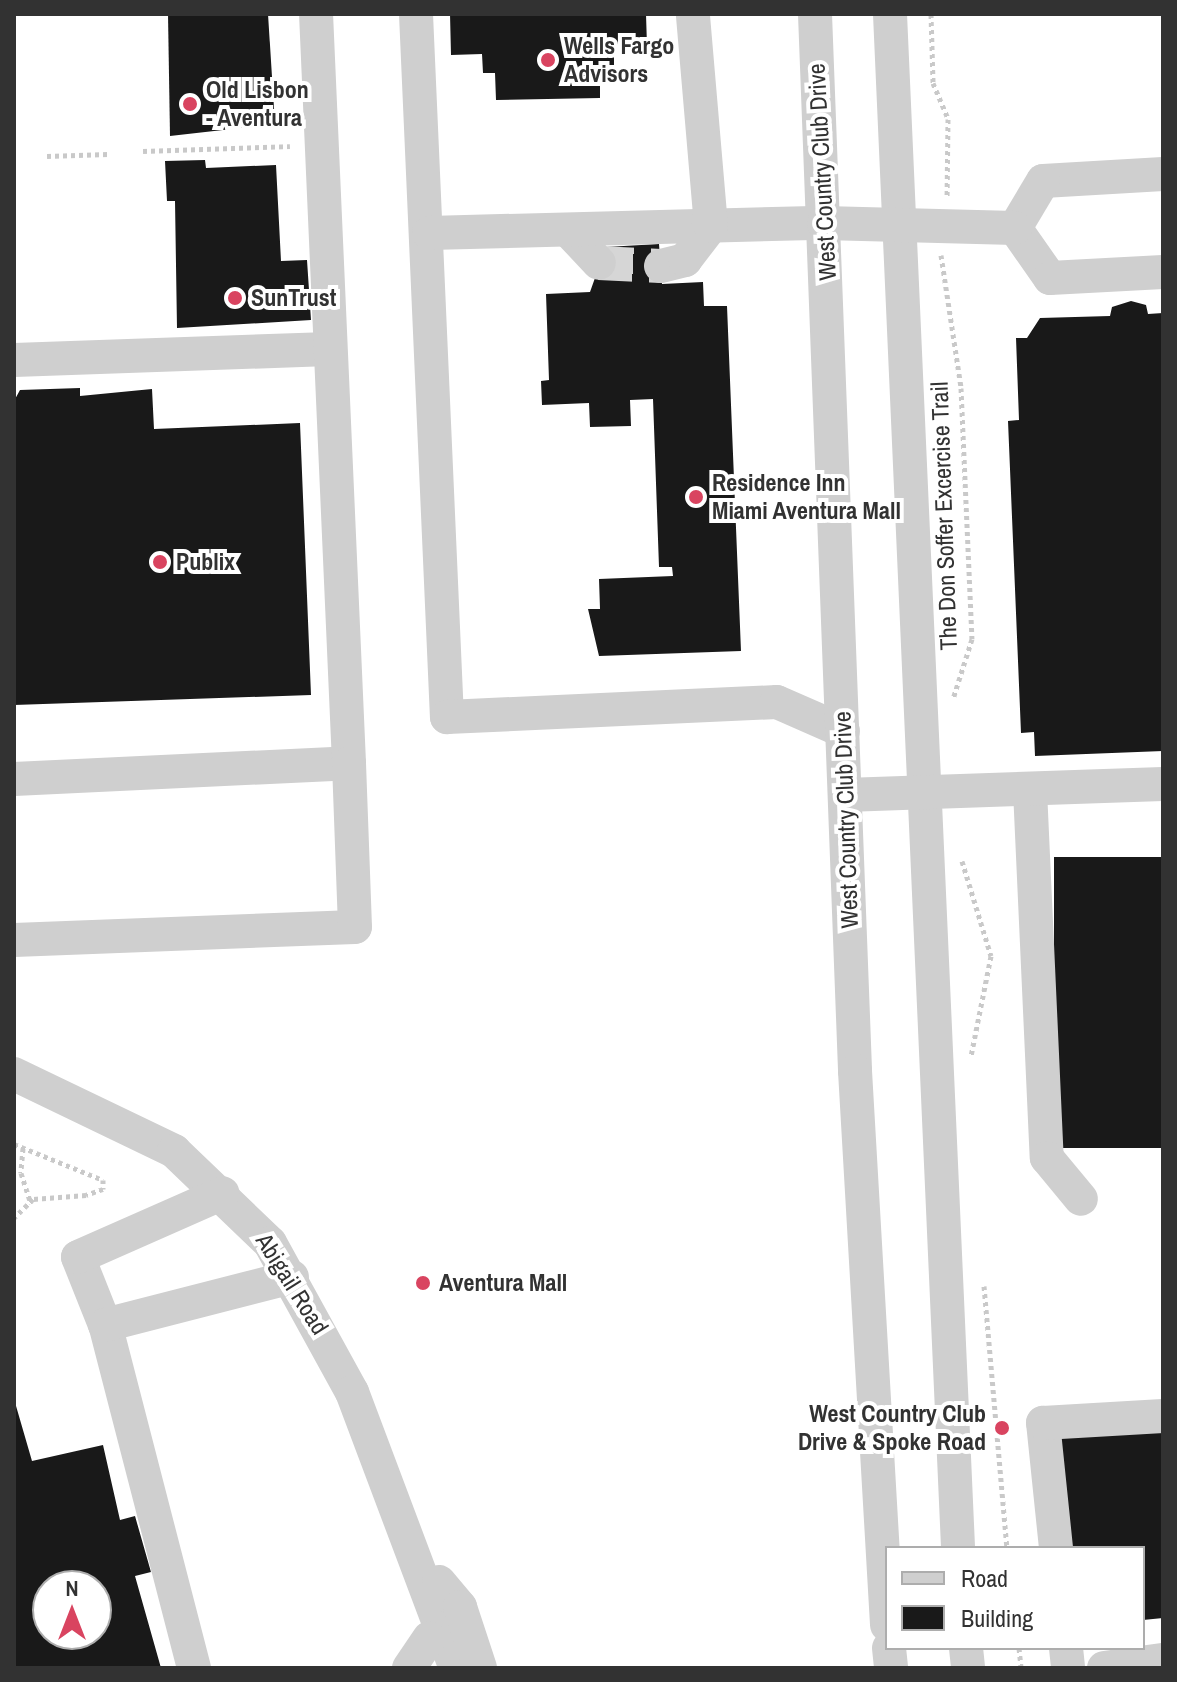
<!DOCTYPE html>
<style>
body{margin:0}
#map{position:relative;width:1177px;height:1682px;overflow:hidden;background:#fff;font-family:"Archivo Narrow",sans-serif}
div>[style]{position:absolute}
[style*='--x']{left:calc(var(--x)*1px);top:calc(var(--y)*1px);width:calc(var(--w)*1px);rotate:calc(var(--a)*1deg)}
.building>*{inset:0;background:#191919;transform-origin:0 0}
.minor-tunnel>*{height:34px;margin-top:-17px;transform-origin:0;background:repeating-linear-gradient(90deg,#d6d6d6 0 34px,transparent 0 51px)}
.path>*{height:5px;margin-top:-2.5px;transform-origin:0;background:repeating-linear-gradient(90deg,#c9c9c9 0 4px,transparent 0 8px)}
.minor>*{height:34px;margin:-17px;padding:0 17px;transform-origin:17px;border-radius:17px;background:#cfcfcf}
.dots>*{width:22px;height:22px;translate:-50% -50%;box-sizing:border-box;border:4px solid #fff;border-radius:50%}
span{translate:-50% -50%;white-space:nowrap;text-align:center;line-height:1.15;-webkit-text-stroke:8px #fff;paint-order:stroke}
.poi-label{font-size:24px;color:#323232;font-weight:700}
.left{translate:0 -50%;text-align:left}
.right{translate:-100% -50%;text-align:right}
.street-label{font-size:24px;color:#323232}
.frame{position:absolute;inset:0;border:16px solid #323232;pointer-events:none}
.legend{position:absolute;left:885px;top:1546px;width:260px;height:104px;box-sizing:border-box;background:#fff;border:2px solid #adadad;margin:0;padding:10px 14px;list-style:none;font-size:24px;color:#323232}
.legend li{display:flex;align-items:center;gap:16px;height:40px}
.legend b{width:40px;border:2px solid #adadad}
.north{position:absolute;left:32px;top:1570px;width:80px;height:80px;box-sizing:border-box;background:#fff;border:2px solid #adadad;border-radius:50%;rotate:0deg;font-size:22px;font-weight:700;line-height:32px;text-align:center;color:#323232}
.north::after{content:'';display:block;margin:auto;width:28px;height:36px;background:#d94460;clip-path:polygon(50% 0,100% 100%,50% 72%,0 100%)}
</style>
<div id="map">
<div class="building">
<div style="clip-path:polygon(168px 14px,268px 14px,275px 124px,170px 136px)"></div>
<div style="clip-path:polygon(450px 14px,646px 14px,647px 46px,614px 47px,614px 65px,600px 65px,600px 98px,496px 100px,495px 73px,483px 73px,482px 54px,451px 55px)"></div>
<div style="clip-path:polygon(205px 160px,206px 168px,276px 165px,281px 261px,307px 260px,311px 320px,177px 328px,175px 201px,167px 201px,165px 161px)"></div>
<div style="clip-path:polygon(659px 244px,662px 284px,703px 282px,704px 306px,727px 306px,741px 651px,599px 656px,588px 609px,600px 609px,599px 579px,673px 576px,672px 567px,659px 567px,653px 399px,630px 400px,631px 426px,590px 427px,589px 403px,542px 405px,541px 381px,549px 380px,546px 294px,590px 292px,606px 247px)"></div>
<div style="clip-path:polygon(1131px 301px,1146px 305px,1148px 314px,1163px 313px,1163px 751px,1035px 756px,1034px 732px,1021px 733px,1008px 421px,1019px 420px,1016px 338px,1027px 338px,1040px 318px,1110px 316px,1112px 307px)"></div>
<div style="clip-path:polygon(80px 388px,80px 396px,152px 389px,154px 429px,300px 423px,311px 695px,14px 705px,14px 401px,20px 390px)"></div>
<div style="left:1163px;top:857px;width:291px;height:109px;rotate:90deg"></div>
<div style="clip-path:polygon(evenodd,14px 1399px,32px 1461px,103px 1445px,120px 1520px,135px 1516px,151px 1572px,135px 1576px,161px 1668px,14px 1668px,14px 1399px,48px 1586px,96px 1586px,96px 1634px,48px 1634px,48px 1586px)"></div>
<div style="clip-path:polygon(1163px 1425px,1163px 1618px,1143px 1620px,1143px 1548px,1067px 1548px,1058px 1437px)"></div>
</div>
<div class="minor-tunnel">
<div style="--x:599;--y:263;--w:62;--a:2.8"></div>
</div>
<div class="path">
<div style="--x:931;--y:14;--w:69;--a:88.3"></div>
<div style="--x:933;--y:83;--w:39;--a:67"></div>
<div style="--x:948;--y:119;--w:78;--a:90.7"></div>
<div style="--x:143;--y:151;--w:147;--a:-1.9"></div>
<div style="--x:47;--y:156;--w:61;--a:-1.9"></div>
<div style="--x:941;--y:255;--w:134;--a:81.4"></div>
<div style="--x:961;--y:388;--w:251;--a:87.5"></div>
<div style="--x:972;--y:639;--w:63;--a:107.6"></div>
<div style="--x:962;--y:861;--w:99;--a:73"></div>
<div style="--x:991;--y:956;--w:102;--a:101.3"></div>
<div style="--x:14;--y:1144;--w:96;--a:22"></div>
<div style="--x:103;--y:1180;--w:9;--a:90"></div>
<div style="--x:103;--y:1189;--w:18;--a:161"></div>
<div style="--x:86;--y:1195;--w:53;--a:175.7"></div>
<div style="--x:33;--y:1199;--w:27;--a:135"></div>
<div style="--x:23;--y:1148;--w:25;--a:95"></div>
<div style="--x:21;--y:1173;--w:32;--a:72"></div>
<div style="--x:984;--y:1286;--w:263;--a:85"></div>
<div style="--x:1019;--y:1648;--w:20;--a:84"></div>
</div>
<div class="minor">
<div style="--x:416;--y:14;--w:704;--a:87.48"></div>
<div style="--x:447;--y:717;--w:330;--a:-2.6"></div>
<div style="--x:777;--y:702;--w:72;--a:23.7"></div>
<div style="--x:815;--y:14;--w:1058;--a:87.83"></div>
<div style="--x:855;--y:1071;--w:555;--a:86.69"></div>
<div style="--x:890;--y:14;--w:1536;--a:87.46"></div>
<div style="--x:1163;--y:174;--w:120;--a:176.7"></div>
<div style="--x:1043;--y:181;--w:55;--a:120.8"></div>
<div style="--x:1015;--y:228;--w:61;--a:55"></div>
<div style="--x:1050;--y:278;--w:113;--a:-3"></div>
<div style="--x:568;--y:230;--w:45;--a:46.8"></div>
<div style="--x:429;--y:233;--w:395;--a:-1.5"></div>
<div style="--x:824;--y:223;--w:191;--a:1.5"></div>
<div style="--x:661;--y:266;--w:25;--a:-14"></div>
<div style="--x:685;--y:260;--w:43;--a:-52.6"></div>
<div style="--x:711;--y:226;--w:213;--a:-94.9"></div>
<div style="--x:14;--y:360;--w:315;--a:-2"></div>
<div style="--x:14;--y:779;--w:335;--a:-2.7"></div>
<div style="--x:349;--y:763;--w:750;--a:-92.52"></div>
<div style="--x:1030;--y:790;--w:368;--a:87.4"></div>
<div style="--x:1047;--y:1158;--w:53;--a:50.3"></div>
<div style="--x:845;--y:795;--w:318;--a:-2"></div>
<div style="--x:14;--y:940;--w:341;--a:-2.2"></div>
<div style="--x:355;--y:927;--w:164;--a:-92.1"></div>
<div style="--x:14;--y:1074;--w:178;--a:25.7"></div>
<div style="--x:174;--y:1151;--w:133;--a:43.8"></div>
<div style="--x:270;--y:1243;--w:170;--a:61.2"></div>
<div style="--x:352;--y:1392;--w:295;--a:69.4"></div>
<div style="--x:105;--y:1325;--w:73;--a:-111.7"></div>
<div style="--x:78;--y:1257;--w:158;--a:-23.8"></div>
<div style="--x:1056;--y:1548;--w:126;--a:-95.9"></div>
<div style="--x:1043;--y:1423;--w:120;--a:-3.3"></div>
<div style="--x:439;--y:1582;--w:33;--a:50"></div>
<div style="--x:460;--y:1607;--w:64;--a:71.8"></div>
<div style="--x:889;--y:1648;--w:20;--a:84"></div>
<div style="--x:966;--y:1648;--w:20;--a:84"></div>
<div style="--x:1066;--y:1648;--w:20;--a:84"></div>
<div style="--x:194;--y:1668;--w:354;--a:-104.5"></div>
<div style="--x:105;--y:1325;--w:193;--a:-14.4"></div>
<div style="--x:409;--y:1668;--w:36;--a:-56"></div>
<div style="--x:1104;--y:1668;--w:60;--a:-7.7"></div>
</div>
<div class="dots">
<div style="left:548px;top:60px;background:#d94460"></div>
<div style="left:190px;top:104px;background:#d94460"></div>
<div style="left:235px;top:298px;background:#d94460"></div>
<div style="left:696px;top:497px;background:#d94460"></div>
<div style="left:160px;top:562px;background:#d94460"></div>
<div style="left:423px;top:1283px;background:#d94460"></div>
<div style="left:1002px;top:1428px;background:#d94460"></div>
</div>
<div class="poi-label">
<span class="left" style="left:564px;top:60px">Wells Fargo<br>Advisors</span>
<span class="left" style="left:206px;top:104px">Old Lisbon<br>- Aventura</span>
<span class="left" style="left:251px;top:298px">SunTrust</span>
<span class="left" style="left:712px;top:497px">Residence Inn<br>Miami Aventura Mall</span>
<span class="left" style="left:176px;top:562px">Publix</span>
<span class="left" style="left:439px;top:1283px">Aventura Mall</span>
<span class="right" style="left:986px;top:1428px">West Country Club<br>Drive &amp; Spoke Road</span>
</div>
<div class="street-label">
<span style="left:822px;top:172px;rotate:-93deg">West Country Club Drive</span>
<span style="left:944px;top:516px;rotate:-92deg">The Don Soffer Excercise Trail</span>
<span style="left:846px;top:820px;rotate:-92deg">West Country Club Drive</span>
<span style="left:292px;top:1284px;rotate:58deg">Abigail Road</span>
</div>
<div class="frame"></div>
<ul class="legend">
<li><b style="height:10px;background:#cfcfcf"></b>Road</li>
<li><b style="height:22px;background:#191919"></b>Building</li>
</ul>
<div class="north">N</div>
</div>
